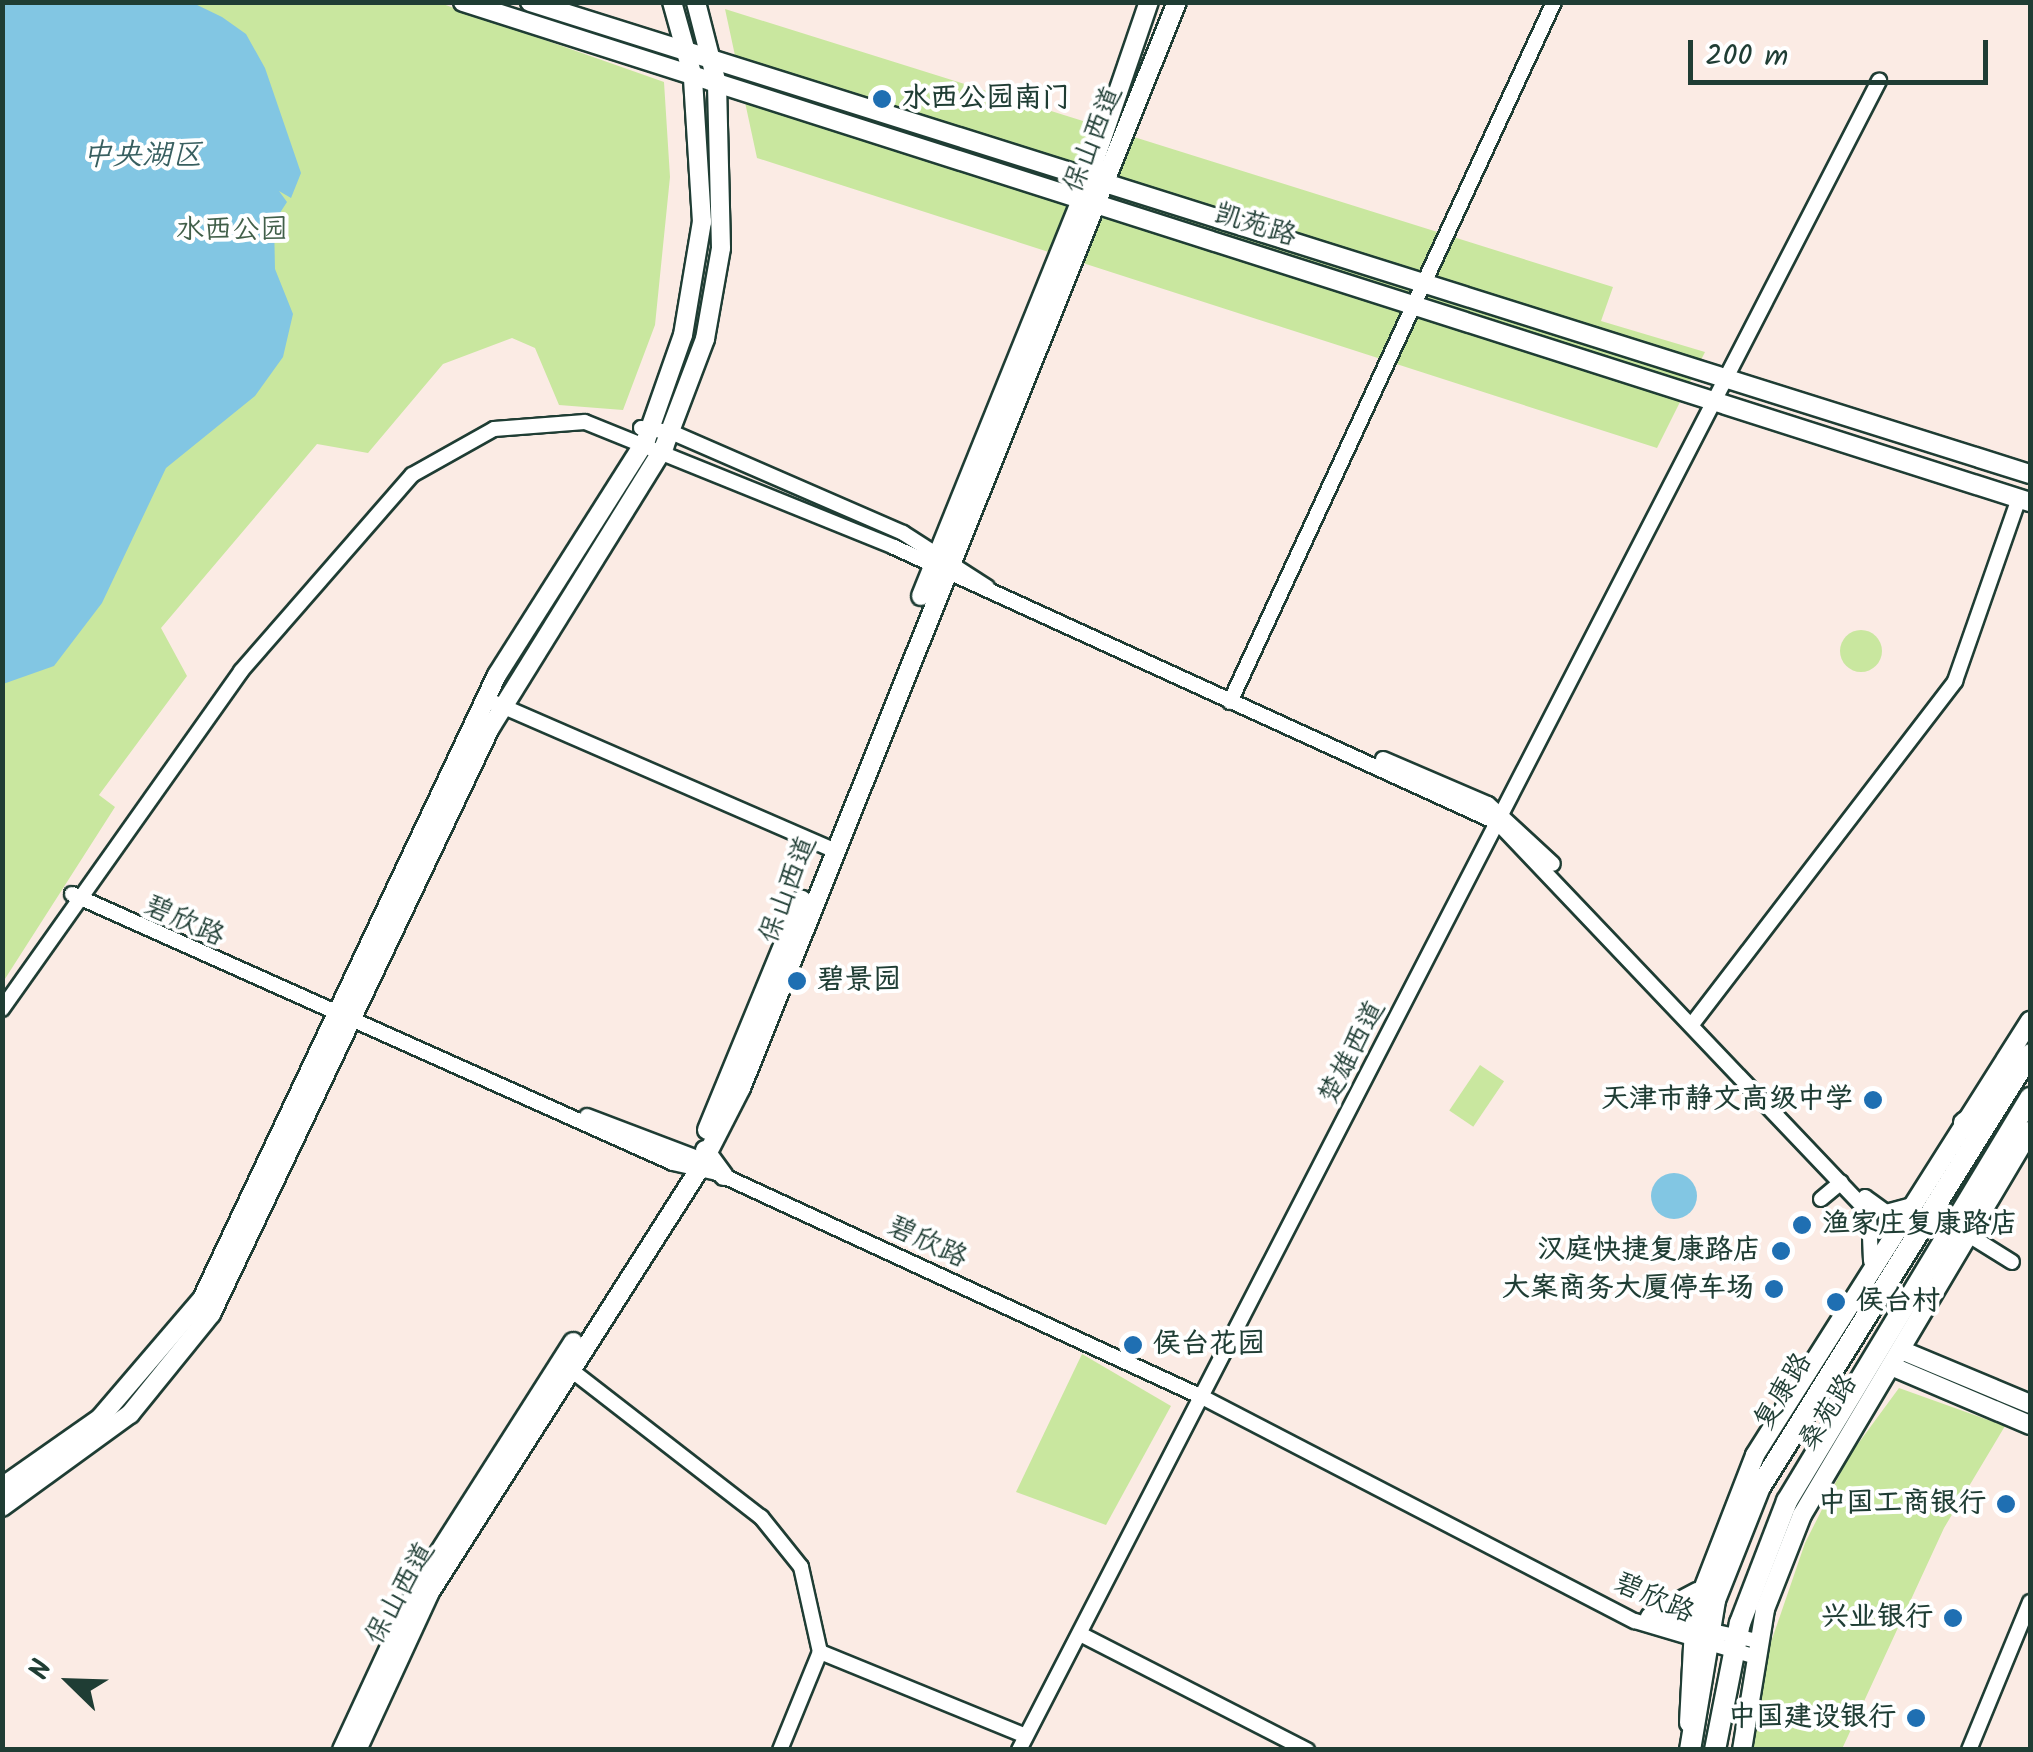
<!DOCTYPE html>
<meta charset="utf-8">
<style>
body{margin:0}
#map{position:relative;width:2033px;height:1752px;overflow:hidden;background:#fbebe4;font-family:Kalam,"LXGW WenKai TC",sans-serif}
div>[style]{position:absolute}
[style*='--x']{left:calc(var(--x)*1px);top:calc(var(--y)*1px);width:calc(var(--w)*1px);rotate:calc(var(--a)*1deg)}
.green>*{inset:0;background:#c9e79f;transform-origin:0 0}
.round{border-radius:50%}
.water>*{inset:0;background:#82c6e3}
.roads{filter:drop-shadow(2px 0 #1f3d34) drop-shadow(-2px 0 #1f3d34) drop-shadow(0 2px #1f3d34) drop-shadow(0 -2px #1f3d34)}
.minor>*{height:14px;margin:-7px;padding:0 7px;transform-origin:7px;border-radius:7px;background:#fff}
.major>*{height:18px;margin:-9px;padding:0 9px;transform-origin:9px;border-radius:9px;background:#fff}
.highway>*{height:20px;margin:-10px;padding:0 10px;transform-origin:10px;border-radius:10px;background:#fff}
.dots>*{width:28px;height:28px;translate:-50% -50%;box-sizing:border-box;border:5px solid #fff;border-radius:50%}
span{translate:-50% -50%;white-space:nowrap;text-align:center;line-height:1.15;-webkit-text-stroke:8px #fff;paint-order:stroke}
.poi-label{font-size:28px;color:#1f3d34;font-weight:700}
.left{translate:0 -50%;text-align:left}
.right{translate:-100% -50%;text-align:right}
.street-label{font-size:28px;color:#1f3d34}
.park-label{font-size:28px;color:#415f49}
.water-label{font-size:30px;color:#385f60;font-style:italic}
.frame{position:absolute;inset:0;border:5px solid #1f3d34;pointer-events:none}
.north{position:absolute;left:20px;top:1632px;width:100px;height:100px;-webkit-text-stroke:8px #fff;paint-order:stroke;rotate:293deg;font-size:28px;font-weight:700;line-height:40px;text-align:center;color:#1f3d34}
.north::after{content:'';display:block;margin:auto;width:35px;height:45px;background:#1f3d34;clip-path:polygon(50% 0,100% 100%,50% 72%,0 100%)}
.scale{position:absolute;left:1688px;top:40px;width:300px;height:45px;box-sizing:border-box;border:5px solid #1f3d34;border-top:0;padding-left:12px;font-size:30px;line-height:35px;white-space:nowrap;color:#1f3d34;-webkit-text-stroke:8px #fff;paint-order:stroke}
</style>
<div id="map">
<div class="green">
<div style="clip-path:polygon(3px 3px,440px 3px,664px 82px,670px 177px,655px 325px,623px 410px,559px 405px,535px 348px,512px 338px,443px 364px,368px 453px,317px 444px,161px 628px,187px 676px,99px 795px,115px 807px,3px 982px)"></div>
<div style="clip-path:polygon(725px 9px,1613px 287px,1601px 321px,1705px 352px,1657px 448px,757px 158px)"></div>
<div class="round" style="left:1840px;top:630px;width:42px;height:42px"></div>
<div style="left:1480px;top:1065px;width:29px;height:55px;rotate:34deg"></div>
<div style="clip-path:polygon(1082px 1354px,1171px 1406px,1106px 1525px,1016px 1492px)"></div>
<div style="clip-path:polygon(1899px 1388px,2005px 1426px,1944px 1528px,1842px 1749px,1752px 1750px,1759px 1677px,1805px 1543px,1849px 1456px)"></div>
</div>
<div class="water">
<div style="clip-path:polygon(3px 2px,193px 3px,222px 17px,246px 34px,265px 68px,301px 173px,291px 198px,279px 191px,287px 202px,274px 222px,275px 269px,293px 314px,283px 357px,255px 396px,166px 468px,102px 603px,54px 666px,3px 684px)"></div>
<div class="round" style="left:1651px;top:1173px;width:46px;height:46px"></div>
</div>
<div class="roads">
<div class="minor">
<div style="--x:641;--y:428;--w:30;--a:8"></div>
<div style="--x:671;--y:432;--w:253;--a:23.5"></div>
<div style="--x:903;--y:533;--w:100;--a:32.7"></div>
<div style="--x:486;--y:699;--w:378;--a:23.5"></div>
<div style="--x:1230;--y:702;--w:771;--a:-65.16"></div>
<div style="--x:1383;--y:759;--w:114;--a:23.2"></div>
<div style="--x:1488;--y:804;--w:88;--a:42.7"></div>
<div style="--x:72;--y:894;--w:658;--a:24.11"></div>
<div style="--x:673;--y:1163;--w:45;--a:12.8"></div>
<div style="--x:717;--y:1173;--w:536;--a:24.8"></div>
<div style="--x:1204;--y:1398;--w:485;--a:27.4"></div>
<div style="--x:1635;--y:1621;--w:123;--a:16.5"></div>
<div style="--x:2;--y:1009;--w:414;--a:-54.7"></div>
<div style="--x:241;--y:671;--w:260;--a:-48.9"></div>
<div style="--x:412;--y:475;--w:94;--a:-29.3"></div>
<div style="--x:494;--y:429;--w:91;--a:-4.4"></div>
<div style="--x:585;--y:422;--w:333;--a:22"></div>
<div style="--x:894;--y:547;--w:664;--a:24.56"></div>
<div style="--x:1498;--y:823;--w:538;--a:46.43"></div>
<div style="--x:1869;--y:1213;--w:48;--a:87.6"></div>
<div style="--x:1693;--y:1023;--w:431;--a:-52.5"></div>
<div style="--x:1955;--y:681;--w:194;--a:-70.7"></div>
<div style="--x:587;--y:1116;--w:133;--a:20.8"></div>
<div style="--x:1865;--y:1197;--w:26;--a:36"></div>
<div style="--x:1886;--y:1212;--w:23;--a:-15"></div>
<div style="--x:1821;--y:1199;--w:26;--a:-40"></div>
<div style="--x:1972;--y:1237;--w:47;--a:32"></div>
<div style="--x:566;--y:1366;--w:247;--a:37.8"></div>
<div style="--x:761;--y:1517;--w:64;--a:51.3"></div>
<div style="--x:801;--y:1567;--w:87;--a:77.4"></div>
<div style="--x:820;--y:1652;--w:106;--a:112.2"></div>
<div style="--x:1649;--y:1617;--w:111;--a:12.5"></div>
<div style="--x:1082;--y:1635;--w:253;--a:27.1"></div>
<div style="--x:820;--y:1652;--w:222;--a:22.2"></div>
<div style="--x:1019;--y:1750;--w:1878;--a:-62.74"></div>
<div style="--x:1969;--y:1750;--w:160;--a:-67.6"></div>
</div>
<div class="major">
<div style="--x:463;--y:2;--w:1645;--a:17.7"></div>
<div style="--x:530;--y:2;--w:1573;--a:17.47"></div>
<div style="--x:921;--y:596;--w:424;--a:-68"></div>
<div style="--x:1080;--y:203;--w:213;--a:-71.1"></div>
<div style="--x:707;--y:1130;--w:249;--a:-67.6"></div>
<div style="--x:705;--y:1150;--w:32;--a:54"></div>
<div style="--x:1901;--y:1350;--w:140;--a:22.7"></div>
<div style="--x:1891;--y:1366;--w:151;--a:23"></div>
<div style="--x:2;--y:1487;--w:120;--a:-35.1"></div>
<div style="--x:100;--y:1418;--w:157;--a:-49.4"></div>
<div style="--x:202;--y:1299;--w:690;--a:-64.7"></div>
<div style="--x:497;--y:675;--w:278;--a:-57.6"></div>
<div style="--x:646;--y:440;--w:111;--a:-70.6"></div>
<div style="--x:683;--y:335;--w:115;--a:-80.5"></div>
<div style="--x:702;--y:222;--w:145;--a:-93.6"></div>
<div style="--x:693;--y:77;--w:78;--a:-105.6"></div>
<div style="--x:2;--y:1507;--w:158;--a:-36"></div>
<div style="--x:130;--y:1414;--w:129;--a:-51"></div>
<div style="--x:211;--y:1314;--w:649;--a:-64.54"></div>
<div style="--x:490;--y:728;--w:331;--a:-58.2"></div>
<div style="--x:664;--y:447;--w:116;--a:-69.2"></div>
<div style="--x:705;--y:339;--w:92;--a:-80"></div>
<div style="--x:721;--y:248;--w:164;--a:-91.4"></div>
<div style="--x:717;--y:84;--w:85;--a:-104.4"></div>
<div style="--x:1650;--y:1617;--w:53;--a:-28"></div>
<div style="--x:1689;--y:1723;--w:113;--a:-87"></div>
<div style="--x:1695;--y:1610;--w:166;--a:-68.8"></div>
<div style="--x:1755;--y:1455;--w:514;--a:-57.64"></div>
<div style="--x:342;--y:1750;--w:183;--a:-65.1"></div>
<div style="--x:419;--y:1584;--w:287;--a:-57.5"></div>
<div style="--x:357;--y:1750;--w:174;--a:-65.2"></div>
<div style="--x:430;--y:1592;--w:503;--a:-57.51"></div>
<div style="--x:700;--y:1168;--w:90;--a:-62.9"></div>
<div style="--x:741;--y:1088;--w:1170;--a:-68.13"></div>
<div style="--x:1742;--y:1750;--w:143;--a:-80.7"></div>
<div style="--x:1765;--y:1609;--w:101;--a:-68.5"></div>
<div style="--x:1802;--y:1515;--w:447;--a:-59.3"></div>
</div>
<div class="highway">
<div style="--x:1964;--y:1123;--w:37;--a:-35"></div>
<div style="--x:1690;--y:1750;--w:152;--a:-80.5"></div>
<div style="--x:1715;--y:1600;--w:122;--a:-68.3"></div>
<div style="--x:1760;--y:1487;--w:510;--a:-58.05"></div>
<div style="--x:1715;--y:1750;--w:129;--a:-78.9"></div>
<div style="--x:1740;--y:1623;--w:131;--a:-68.9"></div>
<div style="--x:1787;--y:1501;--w:471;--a:-58.9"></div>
</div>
</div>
<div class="dots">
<div style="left:882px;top:99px;background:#1f6fb2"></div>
<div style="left:797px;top:981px;background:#1f6fb2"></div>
<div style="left:1873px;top:1100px;background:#1f6fb2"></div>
<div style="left:1802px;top:1225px;background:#1f6fb2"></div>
<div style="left:1781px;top:1251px;background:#1f6fb2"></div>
<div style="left:1774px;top:1289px;background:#1f6fb2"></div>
<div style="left:1836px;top:1302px;background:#1f6fb2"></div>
<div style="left:1133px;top:1345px;background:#1f6fb2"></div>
<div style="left:2006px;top:1504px;background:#1f6fb2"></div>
<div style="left:1953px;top:1618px;background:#1f6fb2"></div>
<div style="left:1916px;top:1718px;background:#1f6fb2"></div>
</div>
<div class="poi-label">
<span class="left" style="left:902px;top:99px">水西公园南门</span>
<span class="left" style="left:817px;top:981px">碧景园</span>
<span class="right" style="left:1853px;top:1100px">天津市静文高级中学</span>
<span class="left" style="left:1822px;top:1225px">渔家庄复康路店</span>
<span class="right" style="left:1761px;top:1251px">汉庭快捷复康路店</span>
<span class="right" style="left:1754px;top:1289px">大案商务大厦停车场</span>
<span class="left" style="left:1856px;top:1302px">侯台村</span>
<span class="left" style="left:1153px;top:1345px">侯台花园</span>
<span class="right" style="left:1986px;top:1504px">中国工商银行</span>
<span class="right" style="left:1933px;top:1618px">兴业银行</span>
<span class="right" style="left:1896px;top:1718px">中国建设银行</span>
</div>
<div class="street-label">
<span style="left:1094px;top:140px;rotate:-68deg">保山西道</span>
<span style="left:1255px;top:226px;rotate:17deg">凯苑路</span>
<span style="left:789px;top:890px;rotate:-69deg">保山西道</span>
<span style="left:184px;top:922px;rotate:24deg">碧欣路</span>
<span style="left:1353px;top:1053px;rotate:-63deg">楚雄西道</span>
<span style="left:927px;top:1243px;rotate:25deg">碧欣路</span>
<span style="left:1784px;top:1392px;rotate:-59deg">复康路</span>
<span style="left:1829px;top:1413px;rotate:-58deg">桑苑路</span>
<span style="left:401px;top:1594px;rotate:-61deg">保山西道</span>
<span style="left:1654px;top:1599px;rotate:24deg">碧欣路</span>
</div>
<div class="park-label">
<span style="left:232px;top:231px">水西公园</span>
</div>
<div class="water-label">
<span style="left:142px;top:156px">中央湖区</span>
</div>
<div class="frame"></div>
<div class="north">N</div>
<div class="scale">200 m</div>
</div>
